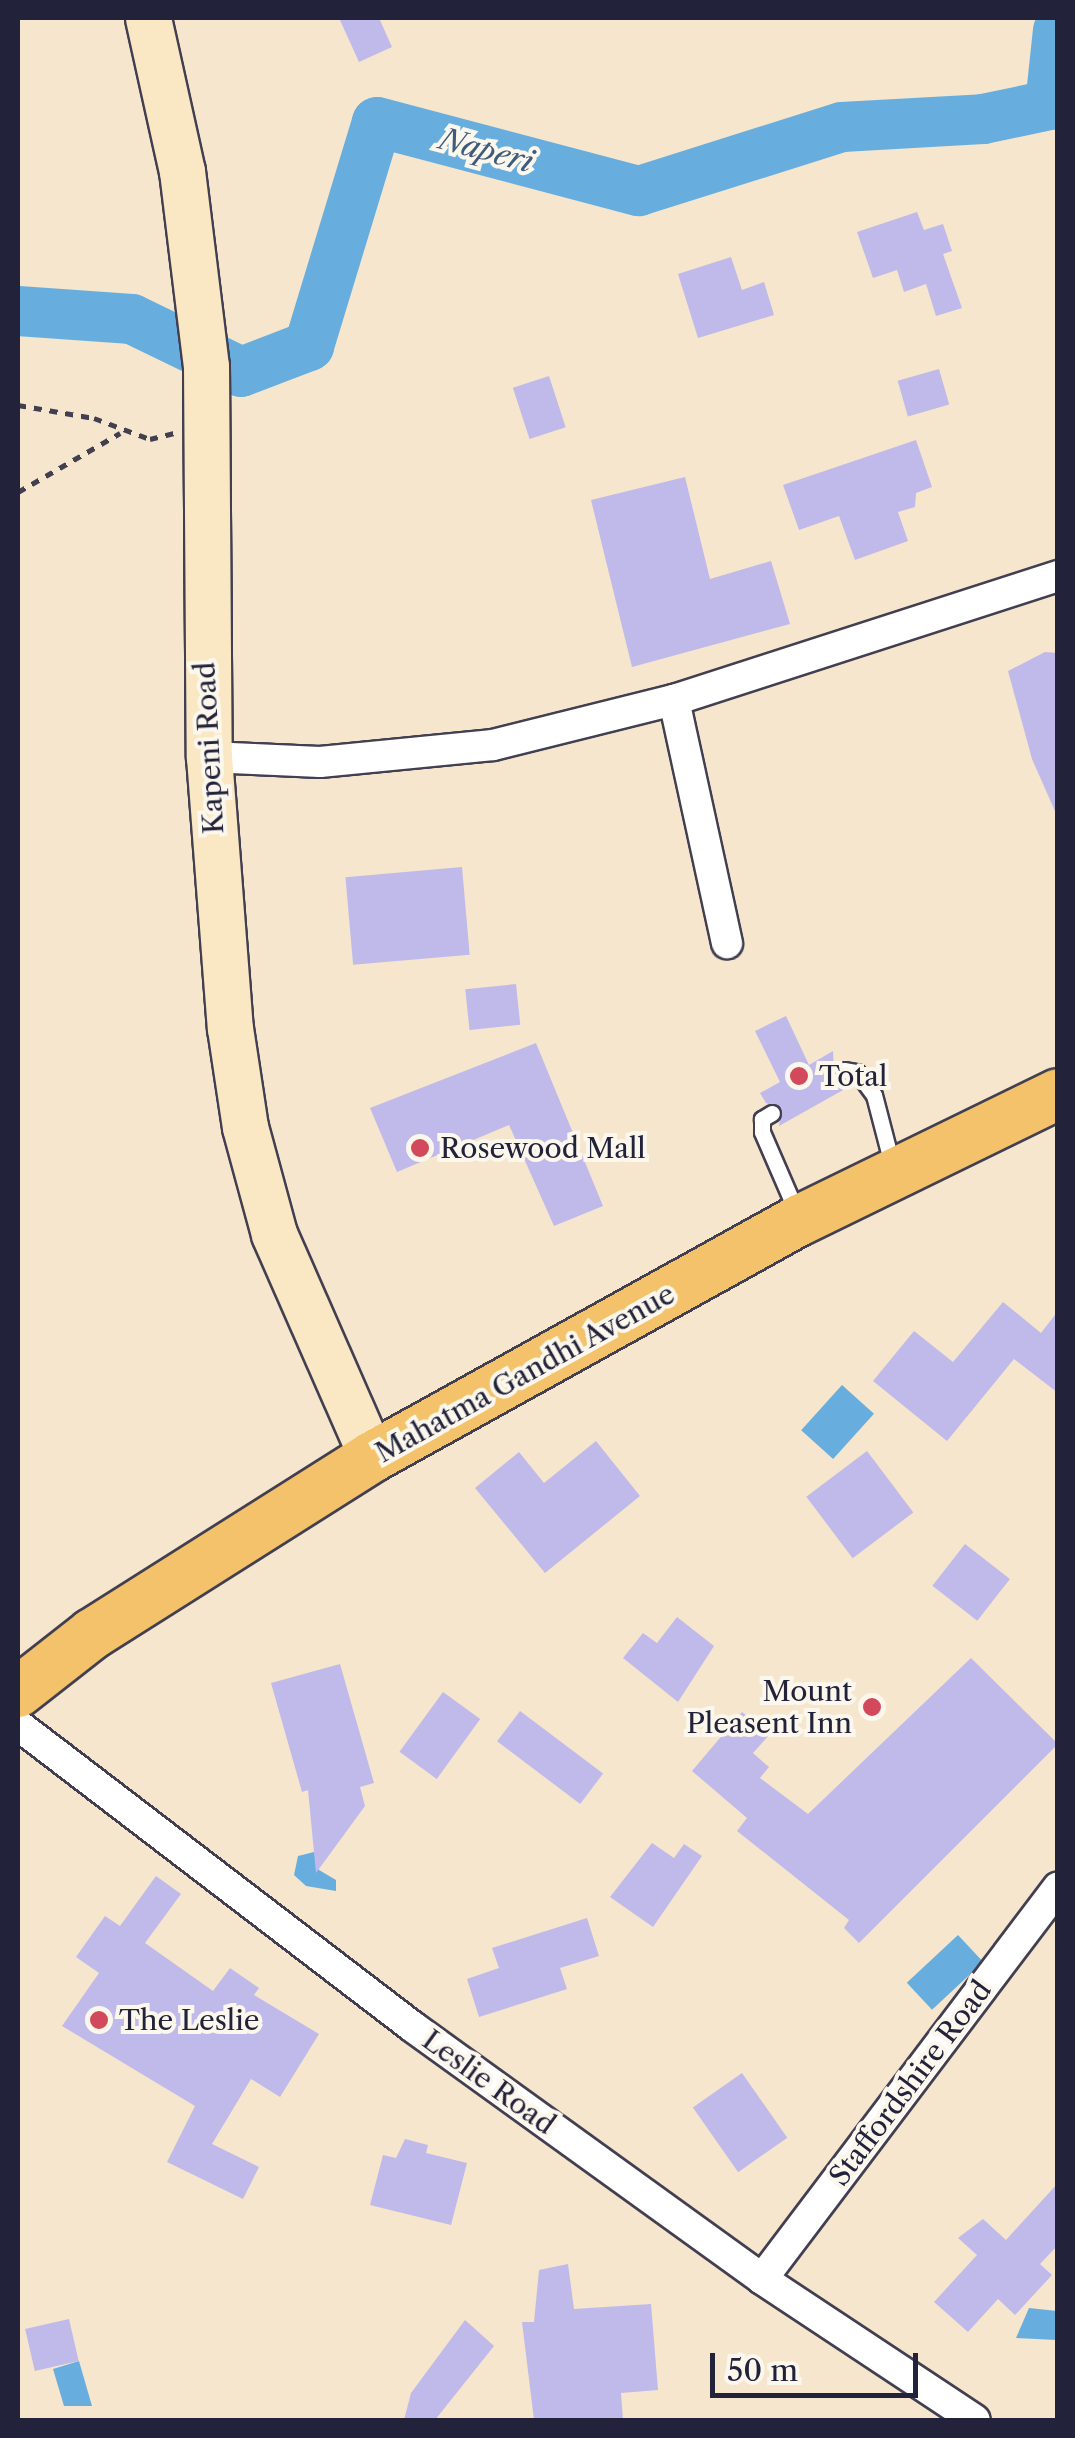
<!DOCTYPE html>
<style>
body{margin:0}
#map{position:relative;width:1075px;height:2438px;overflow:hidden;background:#f5e6cd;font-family:"Libre Caslon Text",serif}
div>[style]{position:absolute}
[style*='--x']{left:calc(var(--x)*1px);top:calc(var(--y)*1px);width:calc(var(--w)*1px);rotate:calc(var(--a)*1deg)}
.water>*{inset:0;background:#67aede;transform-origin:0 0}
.river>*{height:50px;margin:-25px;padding:0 25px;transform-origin:25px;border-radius:25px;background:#67aede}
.building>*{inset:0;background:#c0baea;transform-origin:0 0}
.path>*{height:5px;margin-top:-2.5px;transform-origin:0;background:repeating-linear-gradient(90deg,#423f51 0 8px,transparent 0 16px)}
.roads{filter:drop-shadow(2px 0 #423f51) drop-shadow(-2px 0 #423f51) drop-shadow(0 2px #423f51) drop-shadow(0 -2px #423f51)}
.lane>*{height:15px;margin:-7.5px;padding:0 7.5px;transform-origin:7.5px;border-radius:7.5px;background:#fff}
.street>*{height:30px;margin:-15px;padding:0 15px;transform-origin:15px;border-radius:15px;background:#fff}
.secondary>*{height:45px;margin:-22.5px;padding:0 22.5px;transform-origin:22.5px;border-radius:22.5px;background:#fae7c3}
.primary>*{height:50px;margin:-25px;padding:0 25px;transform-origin:25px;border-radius:25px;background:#f3c26a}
.dots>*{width:28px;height:28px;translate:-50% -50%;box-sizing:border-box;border:5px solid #fbf7ec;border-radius:50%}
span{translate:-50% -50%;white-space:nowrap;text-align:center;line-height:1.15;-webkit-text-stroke:8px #fbf7ec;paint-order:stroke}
.street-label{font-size:28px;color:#22223b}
.poi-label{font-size:28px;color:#22223b}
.left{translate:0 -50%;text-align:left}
.right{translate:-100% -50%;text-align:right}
.water-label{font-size:30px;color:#3e5a7c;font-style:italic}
.frame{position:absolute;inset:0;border:20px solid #22223b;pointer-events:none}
.scale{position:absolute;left:710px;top:2353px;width:208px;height:45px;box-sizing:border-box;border:5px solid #22223b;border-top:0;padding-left:12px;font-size:30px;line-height:35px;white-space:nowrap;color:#22223b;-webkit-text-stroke:8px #fbf7ec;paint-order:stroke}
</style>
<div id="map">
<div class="water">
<div style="left:842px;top:1385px;width:43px;height:61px;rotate:42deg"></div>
<div style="clip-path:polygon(314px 1852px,319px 1870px,336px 1880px,336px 1891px,306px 1886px,294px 1875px,298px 1856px)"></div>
<div style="left:958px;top:1935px;width:37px;height:70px;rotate:47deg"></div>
<div style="clip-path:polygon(1029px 2308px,1057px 2311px,1057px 2340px,1016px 2338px)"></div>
<div style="clip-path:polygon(79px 2361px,92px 2406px,64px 2406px,53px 2369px)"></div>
</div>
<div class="river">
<div style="--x:18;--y:311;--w:114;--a:4"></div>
<div style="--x:132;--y:319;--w:121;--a:25.9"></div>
<div style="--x:241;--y:372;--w:73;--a:-20.9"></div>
<div style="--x:309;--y:346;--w:234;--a:-73.1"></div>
<div style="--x:377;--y:122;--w:271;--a:14.8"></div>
<div style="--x:639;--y:191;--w:213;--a:-17.5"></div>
<div style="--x:842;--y:127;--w:141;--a:-3.2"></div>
<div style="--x:983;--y:119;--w:68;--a:-11.8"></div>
<div style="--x:1050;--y:105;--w:75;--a:-83.9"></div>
</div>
<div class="building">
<div style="clip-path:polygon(339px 18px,379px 18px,392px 47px,359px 62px)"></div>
<div style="clip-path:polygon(917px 212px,924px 230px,943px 224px,952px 251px,943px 254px,962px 308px,936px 316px,926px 284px,904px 292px,897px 270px,873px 278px,857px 232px)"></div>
<div style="clip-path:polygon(731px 257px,742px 290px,764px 282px,774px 315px,698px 338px,678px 274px)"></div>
<div style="left:939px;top:369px;width:37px;height:43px;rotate:74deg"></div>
<div style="left:549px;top:376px;width:54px;height:38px;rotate:72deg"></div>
<div style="clip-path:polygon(916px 440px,932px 487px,916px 493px,915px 507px,898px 512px,908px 541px,855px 560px,839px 516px,799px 530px,783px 485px)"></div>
<div style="clip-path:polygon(685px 477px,710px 579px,771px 561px,790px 624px,632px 667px,591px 500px)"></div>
<div style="clip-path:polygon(1045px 652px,1058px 653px,1058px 818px,1032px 759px,1008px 671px)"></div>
<div style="left:462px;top:867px;width:88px;height:117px;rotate:85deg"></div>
<div style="left:516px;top:984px;width:41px;height:51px;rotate:84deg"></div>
<div style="clip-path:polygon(786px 1016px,809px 1065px,833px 1051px,834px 1075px,852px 1085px,779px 1126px,782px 1108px,766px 1103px,760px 1093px,780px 1082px,755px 1031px)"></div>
<div style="clip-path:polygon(536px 1043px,603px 1206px,554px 1226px,509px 1125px,397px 1172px,370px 1108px)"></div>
<div style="clip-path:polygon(1003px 1302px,1041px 1333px,1058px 1311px,1058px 1393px,1014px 1359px,947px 1441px,873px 1381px,914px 1331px,953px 1362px)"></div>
<div style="clip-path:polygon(596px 1441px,640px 1496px,545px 1573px,475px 1488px,519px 1452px,544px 1483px)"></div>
<div style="left:867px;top:1451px;width:77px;height:76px;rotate:53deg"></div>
<div style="left:965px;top:1544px;width:57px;height:53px;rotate:38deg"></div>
<div style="clip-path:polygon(677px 1617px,714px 1646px,678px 1702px,623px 1658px,643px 1633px,657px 1643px)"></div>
<div style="clip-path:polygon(971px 1658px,1058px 1744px,859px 1943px,844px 1928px,849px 1920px,737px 1831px,747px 1818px,692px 1771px,742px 1712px,769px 1735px,753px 1753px,769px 1767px,760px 1778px,808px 1814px)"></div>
<div style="clip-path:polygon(340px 1664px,374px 1783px,360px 1787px,365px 1806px,316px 1873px,308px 1790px,302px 1792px,271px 1683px)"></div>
<div style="left:443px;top:1692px;width:46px;height:74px;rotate:36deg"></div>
<div style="left:520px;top:1711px;width:104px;height:38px;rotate:37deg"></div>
<div style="clip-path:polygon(652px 1843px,674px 1858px,684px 1844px,702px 1856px,653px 1927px,610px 1897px)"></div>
<div style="clip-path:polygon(156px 1876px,181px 1894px,145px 1943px,213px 1991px,230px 1968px,259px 1988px,254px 1995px,319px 2034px,280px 2097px,251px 2079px,212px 2144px,259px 2167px,243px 2199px,167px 2162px,195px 2106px,62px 2026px,99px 1973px,76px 1957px,105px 1916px,120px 1926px)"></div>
<div style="clip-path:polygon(587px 1918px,599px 1956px,560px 1968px,567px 1989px,479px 2017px,467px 1979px,499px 1968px,492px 1948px)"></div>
<div style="left:742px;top:2073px;width:79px;height:60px;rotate:55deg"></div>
<div style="clip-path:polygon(405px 2139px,428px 2145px,426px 2153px,467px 2163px,451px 2225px,370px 2205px,383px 2155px,396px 2158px)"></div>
<div style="clip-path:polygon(1058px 2183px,1058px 2245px,1040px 2264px,1052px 2275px,1015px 2315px,998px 2299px,968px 2332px,934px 2302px,977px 2255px,958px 2238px,983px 2219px,1006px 2240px)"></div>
<div style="clip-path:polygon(568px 2264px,574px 2309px,651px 2304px,658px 2390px,621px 2393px,623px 2420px,534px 2420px,522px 2322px,534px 2322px,539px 2270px)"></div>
<div style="left:69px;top:2319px;width:43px;height:45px;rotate:77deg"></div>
<div style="clip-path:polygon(465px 2320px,494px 2346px,435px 2420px,404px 2420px,411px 2393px)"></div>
</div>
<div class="path">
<div style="--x:18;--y:405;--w:77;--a:9.7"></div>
<div style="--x:94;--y:418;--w:60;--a:20.6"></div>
<div style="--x:150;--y:439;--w:25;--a:-14"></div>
<div style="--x:18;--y:492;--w:118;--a:-30"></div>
</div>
<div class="roads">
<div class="lane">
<div style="--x:844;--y:1070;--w:13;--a:9"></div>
<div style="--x:857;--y:1072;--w:29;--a:54"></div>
<div style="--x:874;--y:1095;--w:75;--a:75.4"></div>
<div style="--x:772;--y:1113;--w:12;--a:149"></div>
<div style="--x:762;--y:1119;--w:13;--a:90"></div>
<div style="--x:762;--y:1132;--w:90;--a:66.6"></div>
</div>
<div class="street">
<div style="--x:674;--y:700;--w:249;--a:77.7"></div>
<div style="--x:209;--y:757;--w:111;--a:2.6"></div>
<div style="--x:320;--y:762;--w:174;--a:-5.6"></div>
<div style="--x:493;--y:745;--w:187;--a:-14"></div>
<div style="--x:674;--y:700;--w:404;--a:-17.9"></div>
<div style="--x:18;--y:1725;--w:497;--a:37.4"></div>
<div style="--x:413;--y:2027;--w:430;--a:35.8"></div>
<div style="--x:762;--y:2279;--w:255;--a:33.5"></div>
<div style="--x:762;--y:2279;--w:491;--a:-52.9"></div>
</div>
<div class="secondary">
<div style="--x:148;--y:18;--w:157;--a:77.5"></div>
<div style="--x:182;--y:171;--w:196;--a:83"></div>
<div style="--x:206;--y:366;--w:391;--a:89.6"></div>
<div style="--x:209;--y:757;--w:272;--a:85.6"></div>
<div style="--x:230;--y:1028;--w:100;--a:81.4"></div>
<div style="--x:245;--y:1127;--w:111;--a:74.8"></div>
<div style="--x:274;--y:1234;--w:244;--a:66.3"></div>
</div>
<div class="primary">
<div style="--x:18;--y:1692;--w:94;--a:-38.1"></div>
<div style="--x:92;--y:1634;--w:331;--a:-32.3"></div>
<div style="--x:372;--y:1457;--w:489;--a:-29"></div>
<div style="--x:800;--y:1220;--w:287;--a:-26"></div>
</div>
</div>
<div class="dots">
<div style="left:799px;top:1076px;background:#d1495b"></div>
<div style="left:420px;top:1148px;background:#d1495b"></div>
<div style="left:872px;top:1707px;background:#d1495b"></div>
<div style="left:99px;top:2020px;background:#d1495b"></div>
</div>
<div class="street-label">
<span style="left:209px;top:748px;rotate:-93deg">Kapeni Road</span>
<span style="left:525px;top:1373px;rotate:-29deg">Mahatma Gandhi Avenue</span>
<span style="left:489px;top:2082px;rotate:36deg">Leslie Road</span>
<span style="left:910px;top:2083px;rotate:-53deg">Staffordshire Road</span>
</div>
<div class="poi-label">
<span class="left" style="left:819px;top:1076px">Total</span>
<span class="left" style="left:440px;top:1148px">Rosewood Mall</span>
<span class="right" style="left:852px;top:1707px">Mount<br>Pleasent Inn</span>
<span class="left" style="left:119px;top:2020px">The Leslie</span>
</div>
<div class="water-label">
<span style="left:486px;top:151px;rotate:15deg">Naperi</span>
</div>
<div class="frame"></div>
<div class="scale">50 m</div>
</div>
